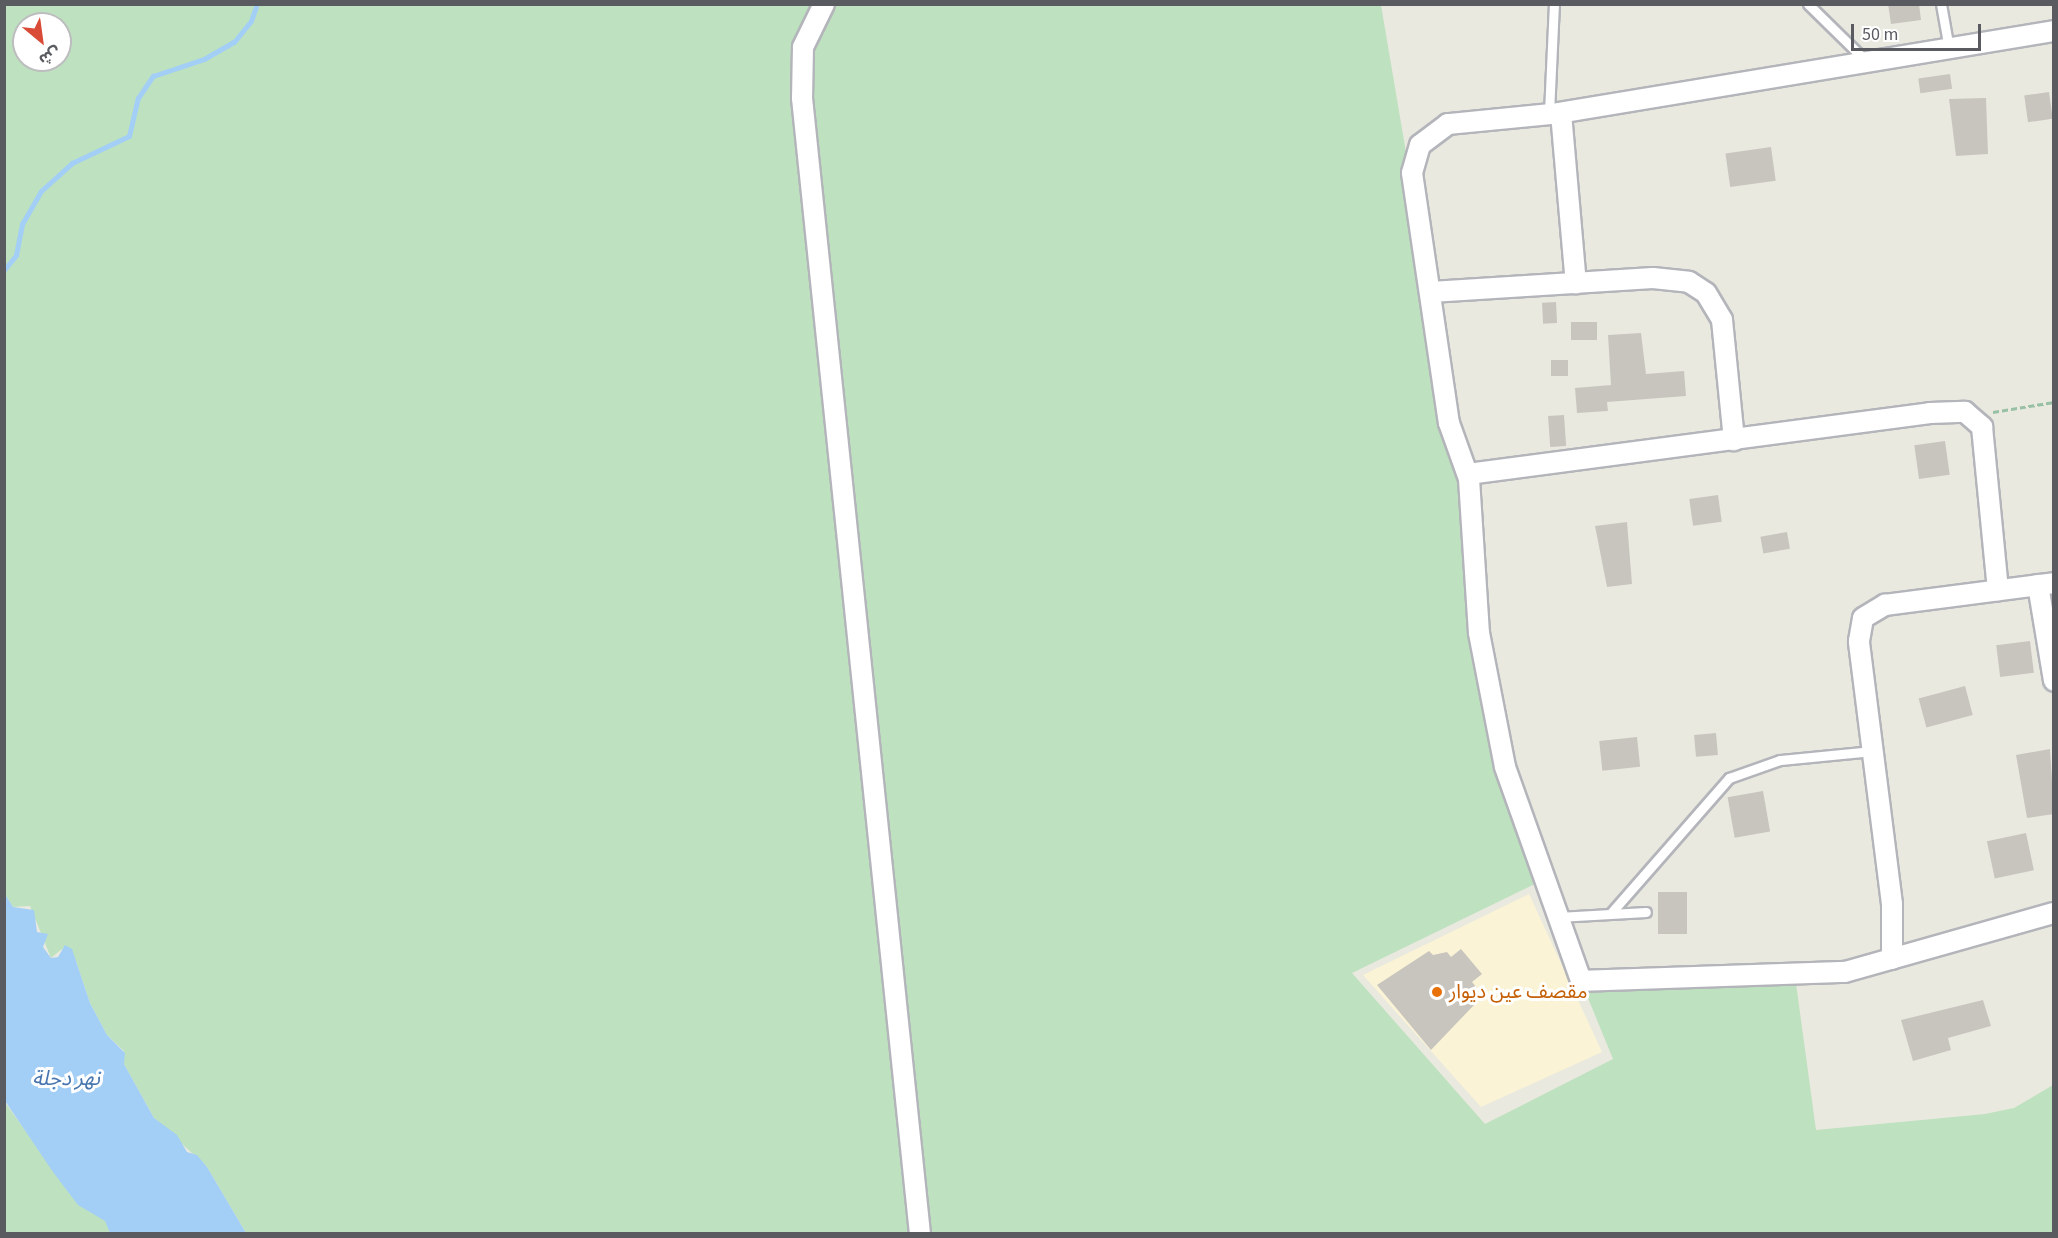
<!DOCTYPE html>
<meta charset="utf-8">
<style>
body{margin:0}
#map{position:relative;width:2058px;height:1238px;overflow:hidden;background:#eae9e0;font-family:"Source Sans 3","Noto Sans Arabic",sans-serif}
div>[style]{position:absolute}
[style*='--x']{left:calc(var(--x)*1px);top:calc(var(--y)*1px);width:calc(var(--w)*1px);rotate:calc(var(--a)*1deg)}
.commercial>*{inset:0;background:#faf3d5}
.green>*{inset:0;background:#bee1bf}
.water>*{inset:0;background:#a3cff7}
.stream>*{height:5px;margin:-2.5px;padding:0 2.5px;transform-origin:2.5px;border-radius:2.5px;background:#a3cff7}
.building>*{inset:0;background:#c8c5bf;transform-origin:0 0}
.path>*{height:3px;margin-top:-1.5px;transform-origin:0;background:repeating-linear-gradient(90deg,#98c0a5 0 6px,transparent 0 9px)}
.roads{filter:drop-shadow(2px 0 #b3b5ba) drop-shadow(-2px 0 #b3b5ba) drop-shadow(0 2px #b3b5ba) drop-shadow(0 -2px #b3b5ba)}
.service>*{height:9px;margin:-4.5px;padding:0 4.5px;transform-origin:4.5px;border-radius:4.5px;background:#fff}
.minor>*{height:20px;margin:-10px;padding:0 10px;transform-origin:10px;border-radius:10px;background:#fff}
.dots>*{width:16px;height:16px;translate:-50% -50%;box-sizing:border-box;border:3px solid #fff;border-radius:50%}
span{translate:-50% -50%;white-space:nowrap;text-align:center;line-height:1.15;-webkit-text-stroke:6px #fff;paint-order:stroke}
.food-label{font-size:20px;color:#c56008}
.left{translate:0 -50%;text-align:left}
.water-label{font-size:21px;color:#4675af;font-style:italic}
.frame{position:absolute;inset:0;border:6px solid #595b60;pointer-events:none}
.north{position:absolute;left:12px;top:12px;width:60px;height:60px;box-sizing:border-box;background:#fff;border:2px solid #bdbdbf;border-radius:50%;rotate:151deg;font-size:16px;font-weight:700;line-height:24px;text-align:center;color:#595b60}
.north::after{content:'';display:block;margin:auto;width:21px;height:27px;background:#d94a37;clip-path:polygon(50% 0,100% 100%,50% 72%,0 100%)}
.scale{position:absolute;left:1851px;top:24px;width:130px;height:27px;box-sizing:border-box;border:3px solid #595b60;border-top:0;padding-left:8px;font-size:18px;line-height:21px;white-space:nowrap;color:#595b60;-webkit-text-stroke:4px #fff;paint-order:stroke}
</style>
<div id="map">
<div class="commercial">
<div style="clip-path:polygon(1529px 894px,1602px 1052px,1481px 1107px,1363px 975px)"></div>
</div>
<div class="green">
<div style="clip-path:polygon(evenodd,5px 5px,1381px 5px,1456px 447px,1479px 633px,1545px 879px,1352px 973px,1485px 1124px,1613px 1059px,1581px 981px,1795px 976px,1816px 1130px,1985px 1114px,2014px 1108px,2053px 1085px,2053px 1233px,246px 1233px,207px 1167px,154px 1118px,124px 1064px,124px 1051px,107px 1035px,90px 1003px,76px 961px,62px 949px,51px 958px,30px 906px,13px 907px,5px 894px,5px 5px,24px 24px,60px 24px,60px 60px,24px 60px,24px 24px)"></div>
<div style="clip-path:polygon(4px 1101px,74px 1199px,106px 1221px,110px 1233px,5px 1233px)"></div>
</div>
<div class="water">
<div style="clip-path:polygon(5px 894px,13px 907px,34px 910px,37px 932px,48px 934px,43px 947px,51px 958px,58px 957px,65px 945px,72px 949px,90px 1003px,107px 1035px,125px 1053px,124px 1064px,154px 1118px,177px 1135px,187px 1152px,197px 1155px,207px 1167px,246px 1233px,110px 1233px,105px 1221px,78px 1205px,53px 1172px,5px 1101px)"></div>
</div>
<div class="stream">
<div style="--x:4;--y:270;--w:19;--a:-51"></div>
<div style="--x:16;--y:255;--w:32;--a:-79"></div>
<div style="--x:22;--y:224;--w:38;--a:-60"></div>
<div style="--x:41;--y:191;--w:42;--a:-42.1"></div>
<div style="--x:72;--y:163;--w:63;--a:-25.3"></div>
<div style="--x:129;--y:136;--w:39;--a:-77"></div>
<div style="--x:138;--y:98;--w:27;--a:-56"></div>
<div style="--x:153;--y:76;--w:54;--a:-18.4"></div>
<div style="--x:204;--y:59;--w:34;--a:-30"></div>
<div style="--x:234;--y:42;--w:27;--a:-51"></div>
<div style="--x:251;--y:21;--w:18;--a:-71"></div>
</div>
<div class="building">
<div style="clip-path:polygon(1888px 4px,1919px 4px,1921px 20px,1891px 24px)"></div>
<div style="left:1950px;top:74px;width:15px;height:32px;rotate:82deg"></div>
<div style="left:2049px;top:92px;width:27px;height:25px;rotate:82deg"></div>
<div style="clip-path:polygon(1986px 98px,1988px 154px,1956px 156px,1949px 99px)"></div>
<div style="left:1771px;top:147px;width:34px;height:46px;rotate:82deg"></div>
<div style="left:1556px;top:302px;width:21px;height:14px;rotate:87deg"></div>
<div style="left:1597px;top:322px;width:18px;height:26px;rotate:90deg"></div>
<div style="clip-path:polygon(1641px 333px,1646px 374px,1684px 371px,1686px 396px,1607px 402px,1608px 411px,1577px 413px,1575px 388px,1611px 385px,1608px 335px)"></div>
<div style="left:1551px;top:360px;width:17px;height:16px"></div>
<div style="left:1564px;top:415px;width:31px;height:16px;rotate:86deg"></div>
<div style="left:1945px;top:441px;width:34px;height:31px;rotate:82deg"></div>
<div style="left:1718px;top:495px;width:27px;height:29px;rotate:82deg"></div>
<div style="clip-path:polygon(1627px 522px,1632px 584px,1607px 587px,1595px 526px)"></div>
<div style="left:1787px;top:532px;width:17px;height:27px;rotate:80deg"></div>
<div style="left:2030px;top:641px;width:32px;height:34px;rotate:83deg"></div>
<div style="left:1965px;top:686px;width:30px;height:48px;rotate:75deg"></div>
<div style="left:1716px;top:733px;width:22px;height:22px;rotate:85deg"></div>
<div style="left:1637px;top:737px;width:30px;height:38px;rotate:84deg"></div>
<div style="clip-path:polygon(2050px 749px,2054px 814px,2027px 818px,2016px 755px)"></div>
<div style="left:1763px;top:791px;width:41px;height:36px;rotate:80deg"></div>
<div style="left:2026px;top:833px;width:38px;height:40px;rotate:78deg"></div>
<div style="left:1658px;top:892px;width:29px;height:42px"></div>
<div style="clip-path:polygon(1461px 949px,1482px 974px,1472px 982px,1477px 988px,1470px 1001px,1474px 1005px,1431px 1050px,1377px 985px,1429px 951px,1433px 955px,1447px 952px,1451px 957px)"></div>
<div style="clip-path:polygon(1983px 1000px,1991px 1026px,1948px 1038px,1951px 1050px,1913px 1061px,1901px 1020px)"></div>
</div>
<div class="path">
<div style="--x:1993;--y:412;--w:62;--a:-9.3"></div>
</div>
<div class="roads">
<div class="service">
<div style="--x:1808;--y:4;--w:81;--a:44.5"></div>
<div style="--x:1941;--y:4;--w:46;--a:79.9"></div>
<div style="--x:1549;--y:113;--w:109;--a:-87.4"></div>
<div style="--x:1610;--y:914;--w:181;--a:-48.8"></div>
<div style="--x:1729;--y:778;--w:54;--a:-19.4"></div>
<div style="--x:1780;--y:760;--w:91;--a:-5.6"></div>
<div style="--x:1558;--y:917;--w:88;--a:-3.3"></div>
</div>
<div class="minor">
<div style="--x:824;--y:4;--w:48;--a:116"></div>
<div style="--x:803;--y:47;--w:51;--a:91.1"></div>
<div style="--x:802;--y:98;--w:1142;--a:84.07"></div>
<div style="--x:2054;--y:31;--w:500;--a:170.6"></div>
<div style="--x:1561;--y:113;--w:114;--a:174.4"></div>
<div style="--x:1448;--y:124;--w:35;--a:143"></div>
<div style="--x:1420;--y:145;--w:29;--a:106"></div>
<div style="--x:1412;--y:173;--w:253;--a:81.6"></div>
<div style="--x:1449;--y:423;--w:59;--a:70.3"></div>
<div style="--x:1469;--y:479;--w:154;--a:86.3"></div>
<div style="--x:1479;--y:633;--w:136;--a:79"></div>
<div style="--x:1505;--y:767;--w:227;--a:70.4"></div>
<div style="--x:1581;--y:981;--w:264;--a:-2"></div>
<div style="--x:1845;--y:972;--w:217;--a:-15.8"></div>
<div style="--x:1561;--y:113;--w:171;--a:85"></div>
<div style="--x:1431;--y:292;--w:222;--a:-3.6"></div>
<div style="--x:1653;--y:278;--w:36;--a:6"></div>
<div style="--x:1689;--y:282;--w:20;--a:33"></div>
<div style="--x:1706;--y:293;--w:31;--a:59"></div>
<div style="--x:1722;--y:320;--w:121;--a:84.3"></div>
<div style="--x:1468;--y:474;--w:466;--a:-7.5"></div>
<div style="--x:1930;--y:413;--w:35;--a:-2"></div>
<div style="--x:1965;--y:412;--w:23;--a:41"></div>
<div style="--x:1982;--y:427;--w:164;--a:84.4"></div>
<div style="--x:2038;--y:585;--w:97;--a:80.5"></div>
<div style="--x:1892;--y:959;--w:55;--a:-90"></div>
<div style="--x:1892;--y:904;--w:265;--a:-97.2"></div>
<div style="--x:1859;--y:641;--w:23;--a:-80"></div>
<div style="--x:1863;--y:618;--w:26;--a:-31"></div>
<div style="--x:1885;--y:605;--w:170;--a:-7.4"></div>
</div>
</div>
<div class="dots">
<div style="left:1437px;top:992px;background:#e8710a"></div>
</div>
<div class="food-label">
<span class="left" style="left:1449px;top:992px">مقصف عين ديوار</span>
</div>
<div class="water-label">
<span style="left:66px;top:1078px">نهر دجلة</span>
</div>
<div class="frame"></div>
<div class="north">ش</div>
<div class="scale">50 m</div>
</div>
